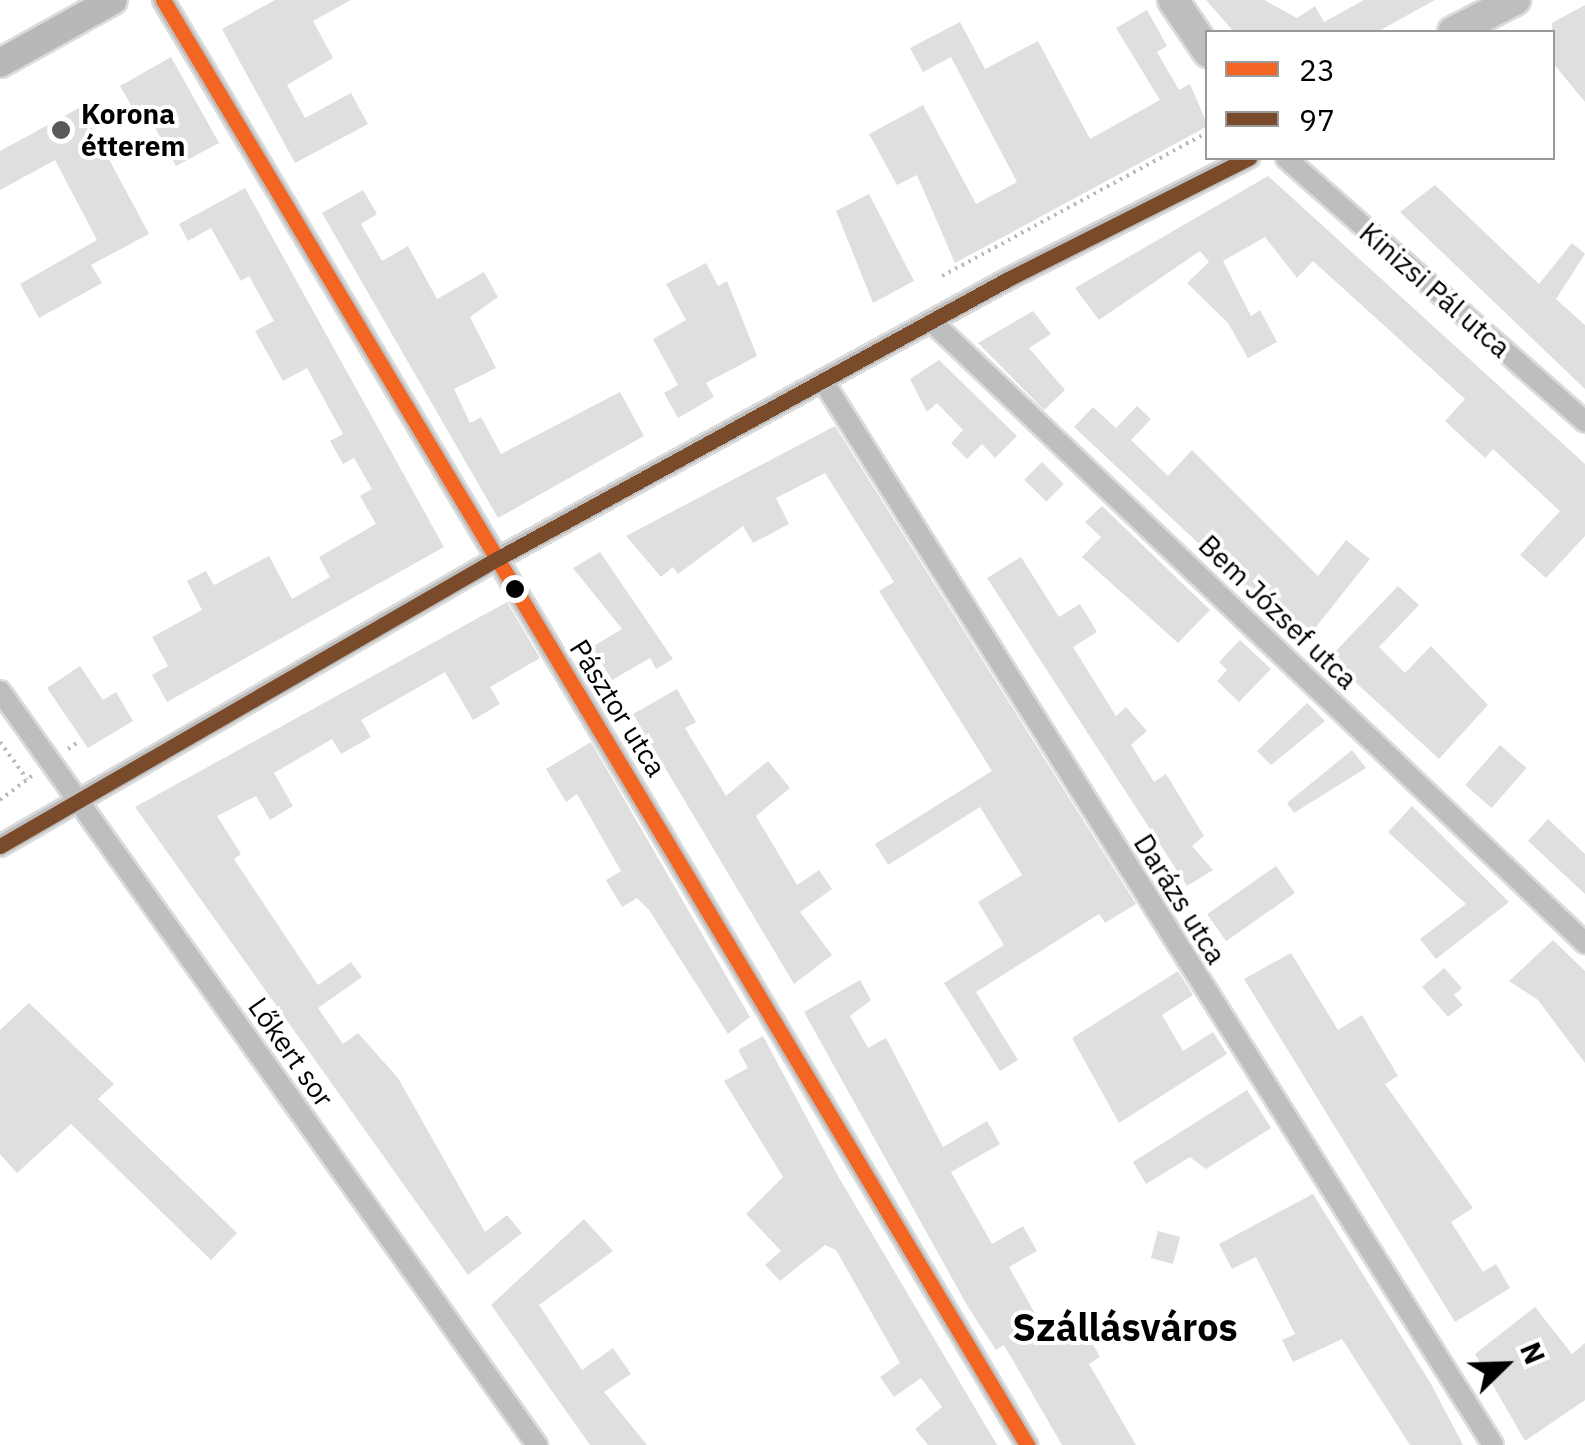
<!DOCTYPE html>
<meta charset="utf-8">
<style>
body{margin:0}
#map{position:relative;width:1585px;height:1445px;overflow:hidden;background:#fff;font-family:"IBM Plex Sans",sans-serif}
div>[style]{position:absolute}
[style*='--x']{left:calc(var(--x)*1px);top:calc(var(--y)*1px);width:calc(var(--w)*1px);rotate:calc(var(--a)*1deg)}
.building>*{inset:0;background:#dfdfdf;transform-origin:0 0}
.path>*{height:4px;margin-top:-2px;transform-origin:0;background:repeating-linear-gradient(90deg,#b9b9b9 0 2.5px,transparent 0 7.5px)}
.roads{filter:drop-shadow(2px 0 #dbdbdb) drop-shadow(-2px 0 #dbdbdb) drop-shadow(0 2px #dbdbdb) drop-shadow(0 -2px #dbdbdb)}
.street>*{height:20px;margin:-10px;padding:0 10px;transform-origin:10px;border-radius:10px;background:#bebebe}
.secondary>*{height:28px;margin:-14px;padding:0 14px;transform-origin:14px;border-radius:14px;background:#b8b8b8}
.primary>*{height:30px;margin:-15px;padding:0 15px;transform-origin:15px;border-radius:15px;background:#bebebe}
.bus-1>*{height:15px;margin:-7.5px;padding:0 7.5px;transform-origin:7.5px;border-radius:7.5px;background:#f26522}
.bus-2>*{height:15px;margin:-7.5px;padding:0 7.5px;transform-origin:7.5px;border-radius:7.5px;background:#7a4b2a}
.dots>*{width:28px;height:28px;translate:-50% -50%;box-sizing:border-box;border:5px solid #fff;border-radius:50%}
span{translate:-50% -50%;white-space:nowrap;text-align:center;line-height:1.15;-webkit-text-stroke:8px #fff;paint-order:stroke}
.poi-label{font-size:28px;color:#000;font-weight:700}
.left{translate:0 -50%;text-align:left}
.street-label{font-size:28px;color:#000}
.district-label{font-size:38px;color:#000;font-weight:700}
.legend{position:absolute;left:1205px;top:30px;width:350px;height:130px;box-sizing:border-box;background:#fff;border:2px solid #999;margin:0;padding:12px 18px;list-style:none;font-size:30px;color:#000}
.legend li{display:flex;align-items:center;gap:20px;height:50px}
.legend b{width:50px;border:2px solid #999}
.north{position:absolute;left:1455px;top:1315px;width:100px;height:100px;-webkit-text-stroke:8px #fff;paint-order:stroke;rotate:67deg;font-size:28px;font-weight:700;line-height:40px;text-align:center;color:#000}
.north::after{content:'';display:block;margin:auto;width:35px;height:45px;background:#000;clip-path:polygon(50% 0,100% 100%,50% 72%,0 100%)}
</style>
<div id="map">
<div class="building">
<div style="clip-path:polygon(275px 0,351px 0,313px 21px,333px 58px,287px 85px,305px 118px,351px 93px,368px 124px,295px 163px,222px 29px)"></div>
<div style="clip-path:polygon(1206px 0,1264px 0,1297px 18px,1315px 6px,1324px 22px,1364px 0,1435px 0,1377px 32px,1234px 32px)"></div>
<div style="clip-path:polygon(1585px 5px,1585px 102px,1552px 62px,1552px 23px)"></div>
<div style="clip-path:polygon(1147px 10px,1167px 46px,1157px 52px,1179px 90px,1190px 84px,1208px 126px,955px 263px,917px 175px,897px 185px,869px 134px,923px 105px,976px 204px,1017px 182px,951px 57px,923px 72px,910px 48px,960px 22px,985px 69px,1038px 41px,1090px 139px,1160px 100px,1116px 28px)"></div>
<div style="clip-path:polygon(171px 57px,219px 143px,176px 166px,144px 107px,135px 112px,120px 86px)"></div>
<div style="clip-path:polygon(81px 107px,149px 234px,91px 265px,102px 283px,39px 318px,20px 284px,97px 240px,55px 160px,0 190px,0 151px)"></div>
<div style="clip-path:polygon(1268px 176px,1585px 464px,1585px 536px,1546px 578px,1520px 555px,1560px 511px,1493px 449px,1485px 458px,1445px 421px,1465px 399px,1313px 261px,1297px 278px,1265px 237px,1223px 261px,1251px 316px,1260px 310px,1277px 342px,1248px 358px,1228px 323px,1187px 283px,1209px 262px,1200px 251px,1099px 320px,1075px 288px)"></div>
<div style="clip-path:polygon(1435px 185px,1539px 284px,1572px 243px,1585px 254px,1556px 299px,1585px 325px,1585px 389px,1400px 212px)"></div>
<div style="clip-path:polygon(245px 188px,444px 547px,167px 702px,152px 675px,168px 666px,152px 637px,202px 610px,187px 581px,206px 571px,214px 585px,269px 556px,292px 599px,330px 577px,319px 557px,376px 524px,360px 496px,372px 489px,354px 458px,343px 464px,330px 441px,343px 434px,307px 368px,283px 381px,255px 331px,274px 321px,249px 276px,241px 281px,211px 228px,188px 241px,179px 224px)"></div>
<div style="clip-path:polygon(363px 190px,377px 214px,361px 224px,382px 261px,408px 246px,437px 299px,484px 272px,498px 297px,470px 317px,496px 368px,454px 389px,470px 423px,481px 417px,501px 454px,620px 392px,644px 436px,498px 518px,322px 213px)"></div>
<div style="clip-path:polygon(869px 194px,914px 281px,873px 303px,836px 211px)"></div>
<div style="clip-path:polygon(706px 263px,718px 286px,727px 281px,757px 356px,706px 383px,714px 397px,678px 418px,664px 393px,678px 385px,653px 339px,686px 320px,666px 284px)"></div>
<div style="clip-path:polygon(1033px 311px,1051px 334px,1029px 348px,1065px 390px,1044px 410px,978px 343px)"></div>
<div style="clip-path:polygon(939px 360px,1017px 436px,995px 458px,982px 444px,967px 459px,951px 443px,963px 430px,937px 403px,927px 412px,910px 379px)"></div>
<div style="clip-path:polygon(1137px 406px,1151px 419px,1131px 440px,1168px 476px,1192px 450px,1318px 576px,1346px 540px,1370px 559px,1304px 642px,1074px 427px,1093px 407px,1116px 428px)"></div>
<div style="clip-path:polygon(835px 426px,1136px 904px,1105px 923px,1099px 914px,976px 992px,1018px 1060px,1000px 1071px,944px 983px,1004px 945px,978px 902px,1022px 875px,980px 807px,888px 865px,875px 844px,992px 771px,879px 591px,894px 582px,825px 473px,776px 498px,789px 524px,753px 543px,743px 526px,678px 574px,673px 567px,661px 577px,626px 536px)"></div>
<div style="left:1042px;top:462px;width:31px;height:25px;rotate:45deg"></div>
<div style="clip-path:polygon(1102px 506px,1210px 610px,1178px 643px,1082px 557px,1101px 537px,1085px 522px)"></div>
<div style="clip-path:polygon(600px 552px,673px 659px,656px 669px,650px 658px,612px 680px,592px 647px,622px 629px,573px 568px)"></div>
<div style="clip-path:polygon(1021px 557px,1059px 617px,1080px 604px,1097px 632px,1073px 647px,1116px 716px,1126px 707px,1147px 731px,1131px 745px,1154px 782px,1166px 774px,1204px 836px,1192px 846px,1213px 870px,1187px 886px,987px 578px)"></div>
<div style="clip-path:polygon(1398px 586px,1419px 605px,1379px 647px,1405px 673px,1431px 646px,1488px 705px,1439px 759px,1329px 658px)"></div>
<div style="clip-path:polygon(507px 602px,540px 658px,490px 687px,500px 704px,473px 720px,445px 672px,361px 720px,371px 737px,341px 754px,332px 739px,274px 773px,293px 806px,270px 820px,256px 796px,217px 816px,241px 854px,234px 859px,318px 985px,351px 962px,362px 977px,318px 1008px,343px 1044px,358px 1033px,398px 1078px,485px 1232px,507px 1215px,522px 1233px,468px 1275px,135px 807px)"></div>
<div style="clip-path:polygon(1240px 640px,1271px 669px,1239px 702px,1217px 681px,1227px 670px,1219px 662px)"></div>
<div style="clip-path:polygon(80px 666px,103px 700px,116px 692px,133px 721px,88px 748px,47px 688px)"></div>
<div style="clip-path:polygon(677px 689px,696px 722px,685px 728px,726px 796px,768px 761px,790px 788px,756px 816px,797px 885px,819px 870px,832px 889px,800px 912px,832px 955px,794px 984px,633px 714px)"></div>
<div style="clip-path:polygon(1307px 703px,1325px 721px,1271px 765px,1257px 751px)"></div>
<div style="clip-path:polygon(591px 742px,750px 1017px,728px 1034px,649px 910px,637px 898px,622px 907px,606px 880px,621px 871px,577px 794px,566px 802px,546px 769px)"></div>
<div style="left:1500px;top:745px;width:35px;height:53px;rotate:41deg"></div>
<div style="clip-path:polygon(1352px 750px,1366px 768px,1294px 813px,1287px 803px)"></div>
<div style="clip-path:polygon(1412px 806px,1509px 902px,1436px 959px,1420px 939px,1466px 904px,1388px 832px)"></div>
<div style="clip-path:polygon(1548px 819px,1585px 854px,1585px 894px,1528px 841px)"></div>
<div style="left:1276px;top:866px;width:33px;height:84px;rotate:55deg"></div>
<div style="clip-path:polygon(1553px 940px,1585px 971px,1585px 1063px,1538px 1000px,1509px 981px)"></div>
<div style="clip-path:polygon(1291px 953px,1338px 1030px,1362px 1015px,1398px 1076px,1385px 1084px,1473px 1208px,1451px 1222px,1483px 1272px,1496px 1264px,1510px 1288px,1455px 1322px,1244px 979px)"></div>
<div style="clip-path:polygon(1444px 968px,1462px 988px,1454px 995px,1463px 1005px,1448px 1017px,1422px 987px)"></div>
<div style="clip-path:polygon(1178px 971px,1193px 995px,1162px 1015px,1183px 1051px,1213px 1032px,1227px 1054px,1119px 1123px,1072px 1038px)"></div>
<div style="clip-path:polygon(860px 980px,871px 1000px,850px 1016px,868px 1048px,886px 1038px,943px 1147px,987px 1121px,1000px 1144px,951px 1172px,992px 1244px,1023px 1226px,1037px 1251px,1009px 1267px,1048px 1337px,1079px 1320px,1100px 1357px,1089px 1364px,1136px 1445px,1062px 1445px,1004px 1345px,996px 1350px,968px 1307px,804px 1012px)"></div>
<div style="clip-path:polygon(29px 1003px,114px 1084px,98px 1099px,237px 1233px,211px 1260px,71px 1124px,17px 1173px,0 1154px,0 1030px)"></div>
<div style="clip-path:polygon(763px 1036px,838px 1176px,997px 1445px,928px 1445px,915px 1429px,942px 1407px,921px 1378px,894px 1397px,880px 1377px,900px 1363px,836px 1250px,825px 1245px,780px 1281px,765px 1265px,781px 1251px,746px 1214px,783px 1177px,724px 1081px,748px 1068px,738px 1050px)"></div>
<div style="clip-path:polygon(1247px 1090px,1271px 1128px,1206px 1169px,1190px 1157px,1146px 1184px,1133px 1162px)"></div>
<div style="clip-path:polygon(1313px 1194px,1431px 1384px,1463px 1445px,1410px 1445px,1342px 1339px,1293px 1362px,1282px 1340px,1295px 1334px,1256px 1257px,1232px 1269px,1219px 1244px)"></div>
<div style="clip-path:polygon(584px 1219px,613px 1251px,539px 1305px,582px 1370px,613px 1348px,631px 1374px,604px 1392px,647px 1445px,590px 1445px,491px 1305px)"></div>
<div style="left:1158px;top:1231px;width:23px;height:28px;rotate:15deg"></div>
<div style="clip-path:polygon(1535px 1307px,1572px 1354px,1585px 1343px,1585px 1400px,1525px 1441px,1475px 1354px)"></div>
</div>
<div class="path">
<div style="--x:942;--y:276;--w:302;--a:-28.4"></div>
<div style="--x:0;--y:742;--w:46;--a:53.9"></div>
<div style="--x:68;--y:749;--w:14;--a:-34"></div>
<div style="--x:0;--y:800;--w:40;--a:-37"></div>
</div>
<div class="roads">
<div class="street">
<div style="--x:163;--y:0;--w:1684;--a:59.12"></div>
<div style="--x:1286;--y:158;--w:399;--a:41.4"></div>
<div style="--x:931;--y:321;--w:903;--a:43.56"></div>
<div style="--x:823;--y:381;--w:1257;--a:57.8"></div>
<div style="--x:0;--y:691;--w:926;--a:54.54"></div>
<div style="--x:0;--y:846;--w:572;--a:-30.02"></div>
<div style="--x:495;--y:560;--w:585;--a:-28.71"></div>
<div style="--x:1008;--y:279;--w:270;--a:-26.7"></div>
</div>
<div class="secondary">
<div style="--x:0;--y:63;--w:129;--a:-29.1"></div>
</div>
<div class="primary">
<div style="--x:1173;--y:0;--w:63;--a:56.1"></div>
<div style="--x:1453;--y:32;--w:70;--a:-27.3"></div>
</div>
</div>
<div class="bus-1">
<div style="--x:163;--y:0;--w:1684;--a:59.12"></div>
</div>
<div class="bus-2">
<div style="--x:0;--y:846;--w:572;--a:-30.02"></div>
<div style="--x:495;--y:560;--w:585;--a:-28.71"></div>
<div style="--x:1008;--y:279;--w:270;--a:-26.7"></div>
</div>
<div class="dots">
<div style="left:61px;top:130px;background:#595959"></div>
<div style="left:515px;top:589px;background:#000"></div>
</div>
<div class="poi-label">
<span class="left" style="left:81px;top:130px">Korona<br>étterem</span>
</div>
<div class="street-label">
<span style="left:1435px;top:290px;rotate:41deg">Kinizsi Pál utca</span>
<span style="left:1278px;top:612px;rotate:44deg">Bem József utca</span>
<span style="left:618px;top:708px;rotate:58deg">Pásztor utca</span>
<span style="left:1180px;top:899px;rotate:58deg">Darázs utca</span>
<span style="left:291px;top:1052px;rotate:55deg">Lőkert sor</span>
</div>
<div class="district-label">
<span style="left:1125px;top:1327px">Szállásváros</span>
</div>
<ul class="legend">
<li><b style="height:12px;background:#f26522"></b>23</li>
<li><b style="height:12px;background:#7a4b2a"></b>97</li>
</ul>
<div class="north">N</div>
</div>
